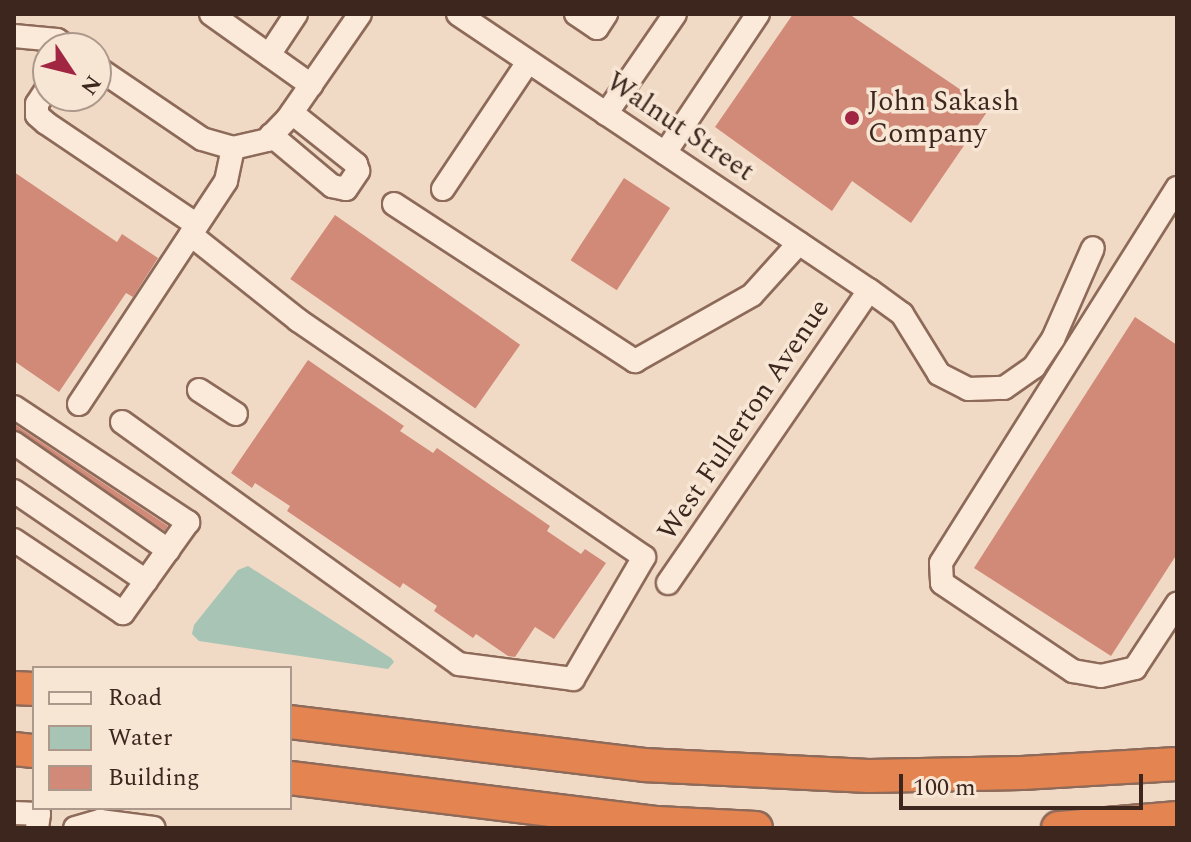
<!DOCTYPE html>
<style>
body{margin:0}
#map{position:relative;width:1191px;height:842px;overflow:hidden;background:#f1dac5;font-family:Spectral,serif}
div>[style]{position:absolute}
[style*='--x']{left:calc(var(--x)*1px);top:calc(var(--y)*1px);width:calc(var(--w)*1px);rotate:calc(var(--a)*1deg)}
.water>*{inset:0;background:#a7c4b5}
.building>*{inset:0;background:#d18a78;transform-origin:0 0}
.roads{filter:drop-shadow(2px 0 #8d6a59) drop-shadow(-2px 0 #8d6a59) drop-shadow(0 2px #8d6a59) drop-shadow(0 -2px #8d6a59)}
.minor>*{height:22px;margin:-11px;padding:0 11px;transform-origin:11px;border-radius:11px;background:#fbe9d9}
.highway>*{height:32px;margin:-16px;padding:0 16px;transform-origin:16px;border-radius:16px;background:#e48451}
.dots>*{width:22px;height:22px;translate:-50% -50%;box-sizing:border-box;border:4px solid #f8e6d5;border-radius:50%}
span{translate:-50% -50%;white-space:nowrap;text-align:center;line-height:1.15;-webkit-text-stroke:7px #f8e6d5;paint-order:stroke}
.poi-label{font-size:28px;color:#3c261e}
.left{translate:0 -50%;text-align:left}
.street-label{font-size:28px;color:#3c261e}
.frame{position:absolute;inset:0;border:16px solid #3c261e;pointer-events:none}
.legend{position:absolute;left:32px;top:666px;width:260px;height:144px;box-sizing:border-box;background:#f8e6d5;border:2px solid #ad998c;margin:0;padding:10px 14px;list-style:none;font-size:24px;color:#3c261e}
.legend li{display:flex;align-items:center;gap:16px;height:40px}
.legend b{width:40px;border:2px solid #ad998c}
.north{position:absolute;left:32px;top:32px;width:80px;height:80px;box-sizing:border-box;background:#f8e6d5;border:2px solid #ad998c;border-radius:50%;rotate:125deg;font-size:22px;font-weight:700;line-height:32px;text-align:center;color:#3c261e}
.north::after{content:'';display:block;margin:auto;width:28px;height:36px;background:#a02641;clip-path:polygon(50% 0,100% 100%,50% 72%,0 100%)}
.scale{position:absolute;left:899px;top:774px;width:244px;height:36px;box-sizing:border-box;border:4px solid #3c261e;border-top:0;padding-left:10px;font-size:24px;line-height:28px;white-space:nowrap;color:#3c261e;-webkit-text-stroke:6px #f8e6d5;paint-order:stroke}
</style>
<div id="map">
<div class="water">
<div style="clip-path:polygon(248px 566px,391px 658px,394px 662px,388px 669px,199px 641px,192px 634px,194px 625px,238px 570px)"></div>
</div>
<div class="building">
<div style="clip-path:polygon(793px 14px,849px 14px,989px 109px,911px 223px,852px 181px,832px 211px,715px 127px)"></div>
<div style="clip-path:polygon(14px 172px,117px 242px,122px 234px,158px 258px,133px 297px,126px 293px,59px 392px,14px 361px)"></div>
<div style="left:624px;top:178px;width:55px;height:98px;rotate:33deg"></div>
<div style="left:335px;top:215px;width:226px;height:78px;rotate:35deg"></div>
<div style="clip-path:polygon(1135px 317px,1177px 345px,1177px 554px,1111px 656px,974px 568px)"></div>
<div style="clip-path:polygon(308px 360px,404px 426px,400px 431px,433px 453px,437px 448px,550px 526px,547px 531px,581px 554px,585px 549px,606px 563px,554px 639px,535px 627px,515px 657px,508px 656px,476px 634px,473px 638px,434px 611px,437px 606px,403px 583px,400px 588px,287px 511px,290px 506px,255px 483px,252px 488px,231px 473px)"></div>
<div style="clip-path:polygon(14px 424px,168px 526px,165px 531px,14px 429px)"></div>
</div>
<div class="roads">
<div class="minor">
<div style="--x:211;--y:14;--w:123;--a:35.4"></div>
<div style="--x:458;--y:14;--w:495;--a:33.9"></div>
<div style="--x:869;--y:290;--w:41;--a:36"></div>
<div style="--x:902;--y:314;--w:70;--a:58.3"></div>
<div style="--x:939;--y:374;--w:33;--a:27"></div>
<div style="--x:968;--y:389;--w:36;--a:-2"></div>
<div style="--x:1004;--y:388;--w:37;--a:-35"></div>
<div style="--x:1034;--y:367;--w:34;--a:-56"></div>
<div style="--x:1053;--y:339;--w:99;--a:-66.3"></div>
<div style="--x:576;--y:14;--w:25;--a:34"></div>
<div style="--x:597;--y:28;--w:17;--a:-57"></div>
<div style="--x:14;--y:36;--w:43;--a:5.3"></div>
<div style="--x:57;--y:40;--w:14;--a:36"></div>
<div style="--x:269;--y:55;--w:49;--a:-56.6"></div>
<div style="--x:96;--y:67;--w:128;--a:34.2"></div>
<div style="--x:202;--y:139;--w:32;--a:16"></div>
<div style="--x:233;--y:148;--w:35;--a:-13"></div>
<div style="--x:267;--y:140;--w:30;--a:-46"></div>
<div style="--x:288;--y:118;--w:126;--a:-55.3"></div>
<div style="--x:48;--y:87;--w:20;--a:123"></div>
<div style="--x:37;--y:104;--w:11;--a:90"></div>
<div style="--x:37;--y:115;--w:12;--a:42"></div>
<div style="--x:46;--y:123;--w:182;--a:34"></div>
<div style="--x:606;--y:114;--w:121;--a:-55.4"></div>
<div style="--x:271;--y:135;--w:80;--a:39.9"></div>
<div style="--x:332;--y:186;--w:14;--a:12"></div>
<div style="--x:346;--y:189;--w:22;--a:-56"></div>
<div style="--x:358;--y:171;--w:7;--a:-106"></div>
<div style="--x:356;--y:164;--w:82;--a:-141.4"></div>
<div style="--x:665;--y:153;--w:167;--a:-56.2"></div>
<div style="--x:1177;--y:188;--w:443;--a:122.2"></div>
<div style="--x:941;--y:563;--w:20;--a:87"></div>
<div style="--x:942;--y:583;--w:158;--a:33.9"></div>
<div style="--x:1073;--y:671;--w:28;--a:10"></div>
<div style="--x:1101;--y:676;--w:35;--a:-13"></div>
<div style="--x:1135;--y:668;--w:77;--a:-56.7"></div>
<div style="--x:443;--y:189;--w:153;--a:-56.2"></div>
<div style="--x:394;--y:204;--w:288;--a:33.1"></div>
<div style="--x:635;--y:361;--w:134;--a:-29.4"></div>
<div style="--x:752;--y:295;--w:70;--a:-47.9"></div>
<div style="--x:199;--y:390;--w:44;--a:33"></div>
<div style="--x:79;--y:404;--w:267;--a:-56.6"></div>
<div style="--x:226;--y:181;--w:34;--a:-78"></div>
<div style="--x:14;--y:407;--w:209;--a:33.5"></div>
<div style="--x:188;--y:522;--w:112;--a:125.5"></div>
<div style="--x:123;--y:613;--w:131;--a:-146.2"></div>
<div style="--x:122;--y:422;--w:415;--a:35.7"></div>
<div style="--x:459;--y:664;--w:115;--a:7.5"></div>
<div style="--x:573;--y:679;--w:141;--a:-59.8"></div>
<div style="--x:644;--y:557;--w:419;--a:-145.6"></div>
<div style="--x:298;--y:320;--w:137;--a:-141.5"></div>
<div style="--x:14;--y:443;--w:188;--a:34.8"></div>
<div style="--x:14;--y:491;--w:160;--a:34.3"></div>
<div style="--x:668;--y:583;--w:355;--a:-55.5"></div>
<div style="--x:14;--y:813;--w:25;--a:2"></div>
<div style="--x:39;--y:814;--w:14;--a:98"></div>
<div style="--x:75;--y:828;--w:26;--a:-16"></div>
<div style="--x:100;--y:821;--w:54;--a:7.4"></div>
</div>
<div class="highway">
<div style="--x:14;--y:688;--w:20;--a:3"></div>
<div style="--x:290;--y:722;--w:357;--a:6.9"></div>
<div style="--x:644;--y:765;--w:225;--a:2.8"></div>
<div style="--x:869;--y:776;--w:153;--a:-1.1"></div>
<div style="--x:1022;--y:773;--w:155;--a:-3.3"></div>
<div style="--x:14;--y:749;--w:20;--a:6"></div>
<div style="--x:290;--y:778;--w:370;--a:7"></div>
<div style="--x:657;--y:823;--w:99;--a:2.9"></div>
<div style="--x:1058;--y:828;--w:119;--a:-4.8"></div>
</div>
</div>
<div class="dots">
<div style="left:852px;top:118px;background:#a02641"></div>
</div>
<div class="poi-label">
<span class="left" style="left:868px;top:118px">John Sakash<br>Company</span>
</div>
<div class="street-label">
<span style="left:680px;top:127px;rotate:34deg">Walnut Street</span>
<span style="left:744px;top:420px;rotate:-56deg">West Fullerton Avenue</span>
</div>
<div class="frame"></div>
<ul class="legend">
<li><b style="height:10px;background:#fbe9d9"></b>Road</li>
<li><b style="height:22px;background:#a7c4b5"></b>Water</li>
<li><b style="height:22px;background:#d18a78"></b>Building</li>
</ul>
<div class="north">N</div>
<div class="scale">100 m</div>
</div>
